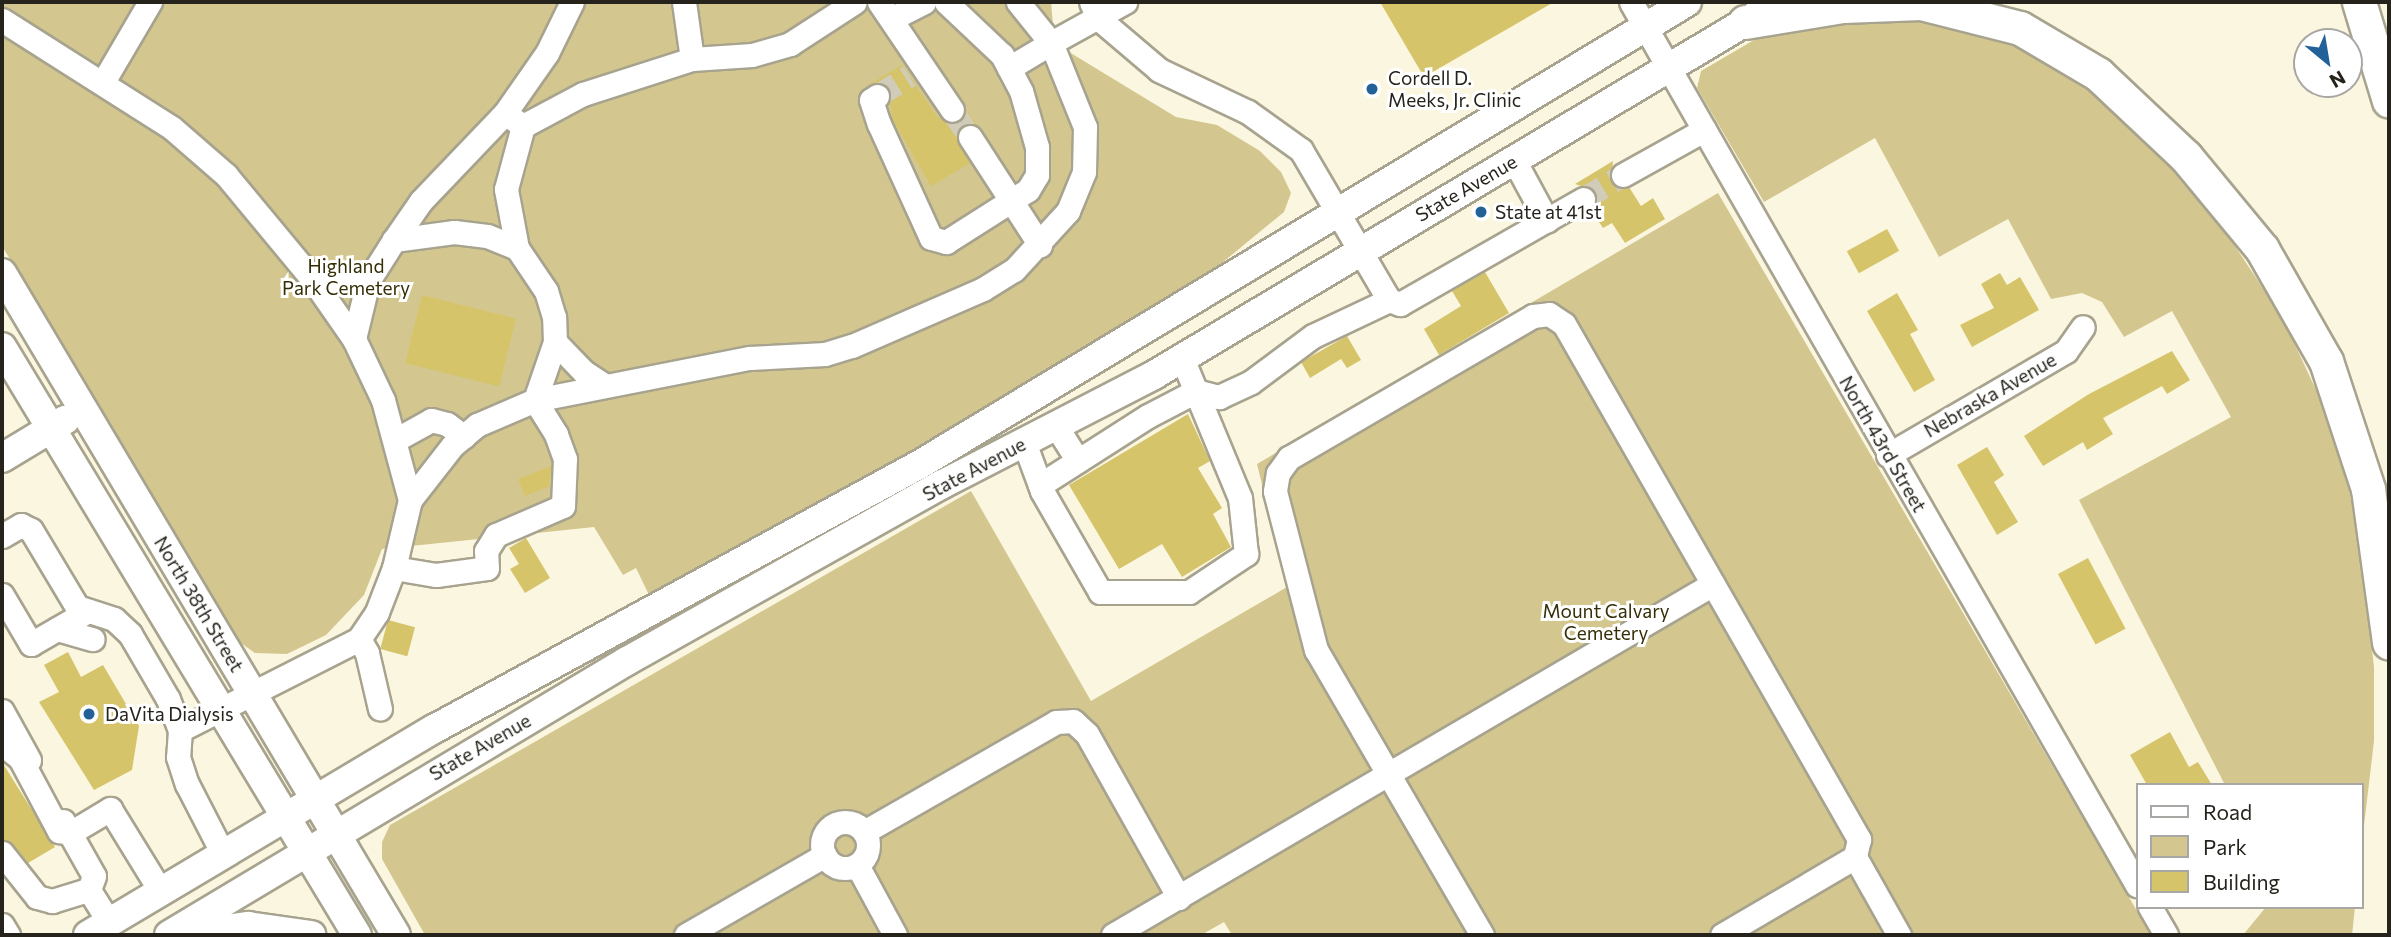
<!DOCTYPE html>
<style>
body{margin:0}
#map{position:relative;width:2391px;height:937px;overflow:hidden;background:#fbf6e0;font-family:Commissioner,sans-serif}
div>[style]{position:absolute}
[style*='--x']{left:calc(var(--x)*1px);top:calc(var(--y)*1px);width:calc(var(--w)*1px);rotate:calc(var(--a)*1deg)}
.green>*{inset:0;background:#d3c78f}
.building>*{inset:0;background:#d6c46a;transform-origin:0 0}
.minor-tunnel>*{height:23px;margin-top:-11.5px;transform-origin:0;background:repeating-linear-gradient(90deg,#d0ccb9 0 23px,transparent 0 34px)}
.roads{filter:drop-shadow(2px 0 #a7a38e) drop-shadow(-2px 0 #a7a38e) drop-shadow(0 2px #a7a38e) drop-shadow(0 -2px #a7a38e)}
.minor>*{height:23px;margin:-11.5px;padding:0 11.5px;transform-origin:11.5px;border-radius:11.5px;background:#fff}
.minor>.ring{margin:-11.5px;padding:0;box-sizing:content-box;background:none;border:23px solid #fff;border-radius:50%}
.major>*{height:28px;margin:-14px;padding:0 14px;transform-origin:14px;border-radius:14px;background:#fff}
.highway>*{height:33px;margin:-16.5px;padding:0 16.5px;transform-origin:16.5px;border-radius:16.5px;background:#fff}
.dots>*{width:19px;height:19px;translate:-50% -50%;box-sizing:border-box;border:4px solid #fff;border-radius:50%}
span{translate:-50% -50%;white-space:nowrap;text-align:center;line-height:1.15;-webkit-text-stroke:6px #fff;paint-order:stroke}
.poi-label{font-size:19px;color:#25231b}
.left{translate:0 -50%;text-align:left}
.street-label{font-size:19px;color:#25231b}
.park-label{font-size:19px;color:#352d05}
.frame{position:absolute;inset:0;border:4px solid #25231b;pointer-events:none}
.legend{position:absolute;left:2136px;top:783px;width:228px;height:126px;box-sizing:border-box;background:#fff;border:2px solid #a8a7a4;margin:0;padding:9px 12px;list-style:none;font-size:21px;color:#25231b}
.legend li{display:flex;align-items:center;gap:14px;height:35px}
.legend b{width:35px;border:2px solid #a8a7a4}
.north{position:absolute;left:2293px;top:28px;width:70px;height:70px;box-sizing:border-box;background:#fff;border:2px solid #a8a7a4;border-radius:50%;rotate:150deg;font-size:19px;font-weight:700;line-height:28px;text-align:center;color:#25231b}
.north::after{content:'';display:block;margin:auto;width:24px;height:32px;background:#226298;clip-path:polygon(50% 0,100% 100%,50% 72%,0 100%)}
</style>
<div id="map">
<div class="green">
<div style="clip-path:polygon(2px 2px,1051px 2px,1053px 25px,1069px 52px,1176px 117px,1217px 125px,1260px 151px,1281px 172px,1291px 193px,1284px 212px,1206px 276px,859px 481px,650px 597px,636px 568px,623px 575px,594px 527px,382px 549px,364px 595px,326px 635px,287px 654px,255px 653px,238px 641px,2px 246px)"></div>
<div style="clip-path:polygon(1903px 17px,1957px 27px,2031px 52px,2093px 94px,2161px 157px,2227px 234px,2282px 317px,2317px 392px,2346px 473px,2360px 547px,2374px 667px,2374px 741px,2361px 851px,2361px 785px,2225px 785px,2079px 500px,2231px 417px,2172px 311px,2124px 337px,2102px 302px,2082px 293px,2051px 299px,2008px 219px,1939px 257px,1875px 138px,1764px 202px,1697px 88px,1701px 71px,1754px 40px,1796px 27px)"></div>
<div style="clip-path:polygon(1718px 193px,2151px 935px,1232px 935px,1224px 922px,1201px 935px,425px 935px,382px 859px,382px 842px,390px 825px,971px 491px,1091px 701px,1287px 587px,1257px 464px)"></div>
<div style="clip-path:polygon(2266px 907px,2355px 907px,2352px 935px,2243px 935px)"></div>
</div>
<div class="building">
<div style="clip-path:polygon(1380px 2px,1554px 2px,1424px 77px)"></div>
<div style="clip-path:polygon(902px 65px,938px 118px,959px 122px,965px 107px,977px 125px,963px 125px,956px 137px,970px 163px,931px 186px,892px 119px,889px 89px,883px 83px,870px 84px)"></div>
<div style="clip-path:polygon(1613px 161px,1611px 182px,1629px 187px,1641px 206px,1653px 198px,1665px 219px,1625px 243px,1612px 223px,1603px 228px,1591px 210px,1597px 200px,1595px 191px,1575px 184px)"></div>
<div style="left:1887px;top:229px;width:25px;height:46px;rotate:61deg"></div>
<div style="clip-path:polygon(1485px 272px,1509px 313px,1439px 355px,1424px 329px,1461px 306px,1452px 291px)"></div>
<div style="clip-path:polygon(2000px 273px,2007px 285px,2020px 277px,2039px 310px,1972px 347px,1960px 325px,1994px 308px,1981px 284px)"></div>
<div style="clip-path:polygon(1897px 293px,1918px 330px,1910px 334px,1935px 380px,1914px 392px,1867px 311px)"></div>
<div style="left:422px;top:295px;width:97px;height:70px;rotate:14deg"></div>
<div style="clip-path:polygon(1347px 336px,1361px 360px,1347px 368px,1341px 359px,1310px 378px,1301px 362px)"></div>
<div style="clip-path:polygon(2172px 351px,2190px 380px,2167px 394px,2162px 386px,2103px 418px,2113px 434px,2087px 450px,2083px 442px,2043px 466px,2024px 436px,2089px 394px)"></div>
<div style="clip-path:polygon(1188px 414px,1210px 461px,1198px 468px,1222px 508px,1213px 514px,1231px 547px,1182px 577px,1162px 544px,1119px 569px,1069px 485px)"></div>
<div style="clip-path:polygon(1987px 447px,2004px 475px,1994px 482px,2018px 522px,1997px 535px,1957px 465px)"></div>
<div style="clip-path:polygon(551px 466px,550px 486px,525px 496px,518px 479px)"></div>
<div style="clip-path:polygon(526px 538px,550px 578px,525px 593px,510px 569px,519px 564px,509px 548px)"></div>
<div style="left:2088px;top:558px;width:80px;height:34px;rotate:62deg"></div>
<div style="left:388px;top:620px;width:28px;height:30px;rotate:15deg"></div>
<div style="clip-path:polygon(68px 652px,81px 677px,103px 665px,139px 726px,132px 770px,94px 790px,39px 702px,59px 692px,44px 665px)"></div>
<div style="clip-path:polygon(2170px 732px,2189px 767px,2198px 762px,2212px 785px,2147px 785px,2130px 755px)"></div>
<div style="clip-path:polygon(2px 762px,55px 847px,28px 863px,12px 844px,2px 839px)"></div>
</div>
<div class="minor-tunnel">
<div style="--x:877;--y:96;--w:38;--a:-32"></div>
<div style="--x:952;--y:110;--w:32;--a:56"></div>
<div style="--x:1583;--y:199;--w:47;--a:-31"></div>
</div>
<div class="roads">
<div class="minor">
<div style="--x:879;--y:2;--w:130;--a:55.9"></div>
<div style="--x:1091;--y:2;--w:17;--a:66"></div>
<div style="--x:1098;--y:18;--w:80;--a:40.4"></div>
<div style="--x:1159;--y:70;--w:98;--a:25.3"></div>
<div style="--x:1248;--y:112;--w:65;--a:35.6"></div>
<div style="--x:1301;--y:150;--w:174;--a:59.6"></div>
<div style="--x:1389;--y:300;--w:12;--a:20"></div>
<div style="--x:1400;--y:304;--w:211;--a:-29.8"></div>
<div style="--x:1631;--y:2;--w:1018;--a:60.19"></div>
<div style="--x:891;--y:19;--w:37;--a:-27"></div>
<div style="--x:2;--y:20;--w:201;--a:32.4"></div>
<div style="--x:172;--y:128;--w:72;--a:41"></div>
<div style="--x:226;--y:175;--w:131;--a:50.3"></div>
<div style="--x:310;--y:276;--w:35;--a:12"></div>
<div style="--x:344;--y:283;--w:24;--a:-5"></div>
<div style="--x:692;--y:59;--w:60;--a:-3.8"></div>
<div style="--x:752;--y:55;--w:40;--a:-16"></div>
<div style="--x:790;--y:44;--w:77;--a:-32.9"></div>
<div style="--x:1009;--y:68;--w:49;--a:-30.8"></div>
<div style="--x:1051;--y:43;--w:53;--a:-128.8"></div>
<div style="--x:103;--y:82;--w:93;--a:-59.6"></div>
<div style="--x:877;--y:96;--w:7;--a:146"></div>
<div style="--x:871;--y:100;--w:25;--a:72"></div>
<div style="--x:879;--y:124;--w:125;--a:65.5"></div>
<div style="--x:931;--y:238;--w:16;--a:15"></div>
<div style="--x:946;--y:242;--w:97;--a:-32.4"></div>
<div style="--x:1028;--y:190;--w:17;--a:-59"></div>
<div style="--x:1037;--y:175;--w:28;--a:-90"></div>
<div style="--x:1037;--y:147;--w:58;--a:-105.9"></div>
<div style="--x:1021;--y:91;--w:41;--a:-117.8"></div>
<div style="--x:1002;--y:55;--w:77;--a:-136.6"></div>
<div style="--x:505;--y:113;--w:22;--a:36"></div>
<div style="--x:523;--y:126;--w:68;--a:-28.1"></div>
<div style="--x:583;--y:94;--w:114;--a:-17.8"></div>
<div style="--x:692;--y:59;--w:58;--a:-98"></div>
<div style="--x:970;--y:137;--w:129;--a:57.1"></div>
<div style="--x:1514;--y:160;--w:69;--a:61.6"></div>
<div style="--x:1623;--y:175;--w:93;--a:-29.1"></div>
<div style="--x:394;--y:240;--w:47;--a:-55.3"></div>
<div style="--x:421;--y:201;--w:122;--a:-46.3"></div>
<div style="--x:505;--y:113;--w:73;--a:-55"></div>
<div style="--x:547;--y:53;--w:57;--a:-63.9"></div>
<div style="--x:517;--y:248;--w:60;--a:-100.6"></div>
<div style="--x:506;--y:189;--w:65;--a:-74.9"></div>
<div style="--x:310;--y:276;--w:77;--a:55.1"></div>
<div style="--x:354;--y:339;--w:68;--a:64.6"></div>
<div style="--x:383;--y:400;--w:104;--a:74.9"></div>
<div style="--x:555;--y:342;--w:42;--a:46"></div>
<div style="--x:584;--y:372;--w:24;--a:33"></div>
<div style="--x:1056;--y:426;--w:41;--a:57.8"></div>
<div style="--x:397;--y:439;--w:39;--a:-29"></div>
<div style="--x:431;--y:420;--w:16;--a:14"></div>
<div style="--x:447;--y:424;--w:21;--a:37"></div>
<div style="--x:1024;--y:442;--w:52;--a:69.8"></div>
<div style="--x:1042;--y:491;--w:116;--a:60.1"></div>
<div style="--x:1100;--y:592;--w:89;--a:0"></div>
<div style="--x:1189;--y:592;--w:69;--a:-33.7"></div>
<div style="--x:1246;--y:554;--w:56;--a:-96.1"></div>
<div style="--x:1240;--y:498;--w:152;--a:-112.5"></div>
<div style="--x:1888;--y:455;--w:206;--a:-30.3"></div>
<div style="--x:2066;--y:351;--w:29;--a:-55"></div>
<div style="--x:1040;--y:485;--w:128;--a:-32.6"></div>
<div style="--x:1148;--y:416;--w:54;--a:-27.5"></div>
<div style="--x:1196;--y:391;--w:24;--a:15"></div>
<div style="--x:1219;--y:397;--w:35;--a:-25"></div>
<div style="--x:1251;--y:382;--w:77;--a:-36.6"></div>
<div style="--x:1313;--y:336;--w:84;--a:-25.3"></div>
<div style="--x:2;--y:536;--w:22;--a:-30"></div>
<div style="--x:21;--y:525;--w:11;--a:27"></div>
<div style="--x:31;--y:530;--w:90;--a:59.1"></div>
<div style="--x:77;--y:607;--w:39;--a:18"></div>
<div style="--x:114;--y:619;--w:22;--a:43"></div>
<div style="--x:130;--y:634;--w:75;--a:59.7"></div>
<div style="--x:168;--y:699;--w:33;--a:69"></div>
<div style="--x:180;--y:730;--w:27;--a:94"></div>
<div style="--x:178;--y:757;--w:28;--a:72"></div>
<div style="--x:187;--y:784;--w:79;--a:62.8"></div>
<div style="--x:394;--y:568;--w:43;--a:9.5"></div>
<div style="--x:436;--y:575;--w:51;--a:-7.8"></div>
<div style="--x:487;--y:568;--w:17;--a:-93"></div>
<div style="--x:486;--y:551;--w:19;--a:-58"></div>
<div style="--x:496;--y:535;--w:73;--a:-23.4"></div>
<div style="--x:563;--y:506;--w:47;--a:-87.6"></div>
<div style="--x:565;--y:459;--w:27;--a:-110"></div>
<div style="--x:556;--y:434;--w:40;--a:-122"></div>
<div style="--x:535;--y:400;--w:219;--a:-11.1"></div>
<div style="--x:750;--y:358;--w:75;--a:-3.1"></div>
<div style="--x:825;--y:354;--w:28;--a:-17"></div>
<div style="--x:852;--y:346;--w:143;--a:-23.5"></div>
<div style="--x:983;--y:289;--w:36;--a:-32"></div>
<div style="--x:1014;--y:270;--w:80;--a:-47.5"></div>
<div style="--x:1068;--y:211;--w:42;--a:-67.7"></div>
<div style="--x:1084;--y:172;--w:45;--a:-88.7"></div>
<div style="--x:1085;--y:127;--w:91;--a:-112"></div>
<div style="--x:1051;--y:43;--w:85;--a:-29"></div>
<div style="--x:2;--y:595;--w:57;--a:59.4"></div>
<div style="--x:31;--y:644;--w:66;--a:-30.1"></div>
<div style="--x:57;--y:629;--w:37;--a:16"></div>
<div style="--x:359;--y:639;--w:16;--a:60"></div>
<div style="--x:367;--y:653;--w:57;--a:76.9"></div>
<div style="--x:2;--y:711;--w:56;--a:61.1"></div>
<div style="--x:180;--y:730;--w:201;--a:-26.9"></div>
<div style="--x:359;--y:639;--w:32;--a:-56"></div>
<div style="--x:377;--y:612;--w:47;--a:-68.9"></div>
<div style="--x:394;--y:568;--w:70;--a:-76.8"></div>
<div style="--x:410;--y:500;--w:68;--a:-52.1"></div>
<div style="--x:452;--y:446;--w:33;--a:-40"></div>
<div style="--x:477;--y:425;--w:63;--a:-23.3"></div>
<div style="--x:535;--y:400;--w:61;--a:-71"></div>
<div style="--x:555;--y:342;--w:25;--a:-92"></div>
<div style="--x:554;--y:317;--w:27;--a:-107"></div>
<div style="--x:546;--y:291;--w:52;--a:-124"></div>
<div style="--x:517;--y:248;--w:32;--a:-158"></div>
<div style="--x:487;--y:236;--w:33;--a:-173"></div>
<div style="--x:454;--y:232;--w:61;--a:172.4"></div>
<div style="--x:394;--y:240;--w:49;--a:122.4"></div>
<div style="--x:368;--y:281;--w:60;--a:103.6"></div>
<div style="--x:2;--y:744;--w:23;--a:38"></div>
<div style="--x:20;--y:758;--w:83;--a:61.9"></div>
<div style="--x:59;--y:831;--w:11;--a:10"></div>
<div style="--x:70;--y:833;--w:47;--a:-31"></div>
<div style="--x:110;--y:809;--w:97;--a:58.4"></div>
<div style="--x:63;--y:821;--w:63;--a:60.6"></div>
<div style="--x:94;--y:876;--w:15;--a:110"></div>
<div style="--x:89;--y:890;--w:38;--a:58"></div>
<div class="ring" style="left:822px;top:822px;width:23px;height:23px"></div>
<div style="--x:864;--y:832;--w:221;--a:-29.8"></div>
<div style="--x:1056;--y:722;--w:17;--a:-3"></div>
<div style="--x:1073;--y:721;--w:19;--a:43"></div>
<div style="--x:1087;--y:734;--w:188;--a:60.7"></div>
<div style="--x:2;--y:853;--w:56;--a:51.5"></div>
<div style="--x:37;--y:897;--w:16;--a:15"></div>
<div style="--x:52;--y:901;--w:39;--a:-17"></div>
<div style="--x:1855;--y:857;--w:90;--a:60.6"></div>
<div style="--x:857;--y:865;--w:80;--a:61.5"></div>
<div style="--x:2150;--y:907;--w:32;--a:60"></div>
<div style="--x:2;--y:925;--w:12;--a:59"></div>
<div style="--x:686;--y:935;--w:160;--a:-29.9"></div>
<div style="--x:1113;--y:935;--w:695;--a:-30.33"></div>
<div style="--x:1482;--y:935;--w:330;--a:-120.2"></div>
<div style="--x:1316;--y:650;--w:164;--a:-104.5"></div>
<div style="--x:1275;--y:491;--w:18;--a:-81"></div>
<div style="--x:1278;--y:473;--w:19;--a:-54"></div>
<div style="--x:1289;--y:458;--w:282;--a:-30.2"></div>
<div style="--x:1533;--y:316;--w:16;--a:-7"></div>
<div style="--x:1549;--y:314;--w:18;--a:34"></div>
<div style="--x:1564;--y:324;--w:594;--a:60.2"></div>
<div style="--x:1859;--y:839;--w:18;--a:103"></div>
<div style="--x:1855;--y:857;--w:154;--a:149.6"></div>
</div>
<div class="major">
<div style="--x:2;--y:273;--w:770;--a:59.24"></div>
<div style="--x:2;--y:347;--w:687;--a:58.88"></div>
<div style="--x:2;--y:458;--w:74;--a:-31.1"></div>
<div style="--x:88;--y:935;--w:403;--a:-30.8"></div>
<div style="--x:434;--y:729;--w:556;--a:-28.59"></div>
<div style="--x:922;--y:463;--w:893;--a:-31.07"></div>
<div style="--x:169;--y:935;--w:534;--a:-30.89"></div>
<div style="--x:627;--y:661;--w:360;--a:-29.3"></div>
<div style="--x:941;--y:485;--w:240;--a:-27.3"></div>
<div style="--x:1154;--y:375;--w:710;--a:-30.83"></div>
<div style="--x:181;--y:935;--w:68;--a:-7.7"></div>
<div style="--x:248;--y:926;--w:64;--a:8.1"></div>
</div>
<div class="highway">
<div style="--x:2359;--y:2;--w:103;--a:73.1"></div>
<div style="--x:1745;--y:22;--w:99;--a:-9.3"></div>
<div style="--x:1843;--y:6;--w:78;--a:-2.2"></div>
<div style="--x:1921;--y:3;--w:102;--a:14.2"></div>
<div style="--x:2020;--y:28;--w:91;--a:30.5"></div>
<div style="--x:2098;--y:74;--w:121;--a:43.3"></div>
<div style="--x:2186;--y:157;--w:119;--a:50.4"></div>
<div style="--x:2262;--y:249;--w:129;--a:60.3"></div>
<div style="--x:2326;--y:361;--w:135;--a:71.8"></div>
<div style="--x:2368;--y:489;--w:155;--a:82.2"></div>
</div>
</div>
<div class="dots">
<div style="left:1372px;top:89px;background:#226298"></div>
<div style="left:1481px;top:212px;background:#226298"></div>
<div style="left:89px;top:714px;background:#226298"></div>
</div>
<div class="poi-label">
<span class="left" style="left:1388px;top:89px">Cordell D.<br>Meeks, Jr. Clinic</span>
<span class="left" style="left:1495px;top:212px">State at 41st</span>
<span class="left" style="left:105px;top:714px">DaVita Dialysis</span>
</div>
<div class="street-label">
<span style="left:1466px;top:188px;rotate:-30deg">State Avenue</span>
<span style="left:1990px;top:395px;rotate:-30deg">Nebraska Avenue</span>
<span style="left:1883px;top:444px;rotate:60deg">North 43rd Street</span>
<span style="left:974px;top:469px;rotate:-28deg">State Avenue</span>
<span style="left:199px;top:604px;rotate:59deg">North 38th Street</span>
<span style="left:480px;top:747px;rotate:-30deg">State Avenue</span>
</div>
<div class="park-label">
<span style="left:346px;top:277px">Highland<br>Park Cemetery</span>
<span style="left:1606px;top:622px">Mount Calvary<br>Cemetery</span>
</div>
<div class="frame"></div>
<ul class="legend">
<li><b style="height:9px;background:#fff"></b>Road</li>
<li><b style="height:19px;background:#d3c78f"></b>Park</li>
<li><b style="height:19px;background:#d6c46a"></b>Building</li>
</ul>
<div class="north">N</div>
</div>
